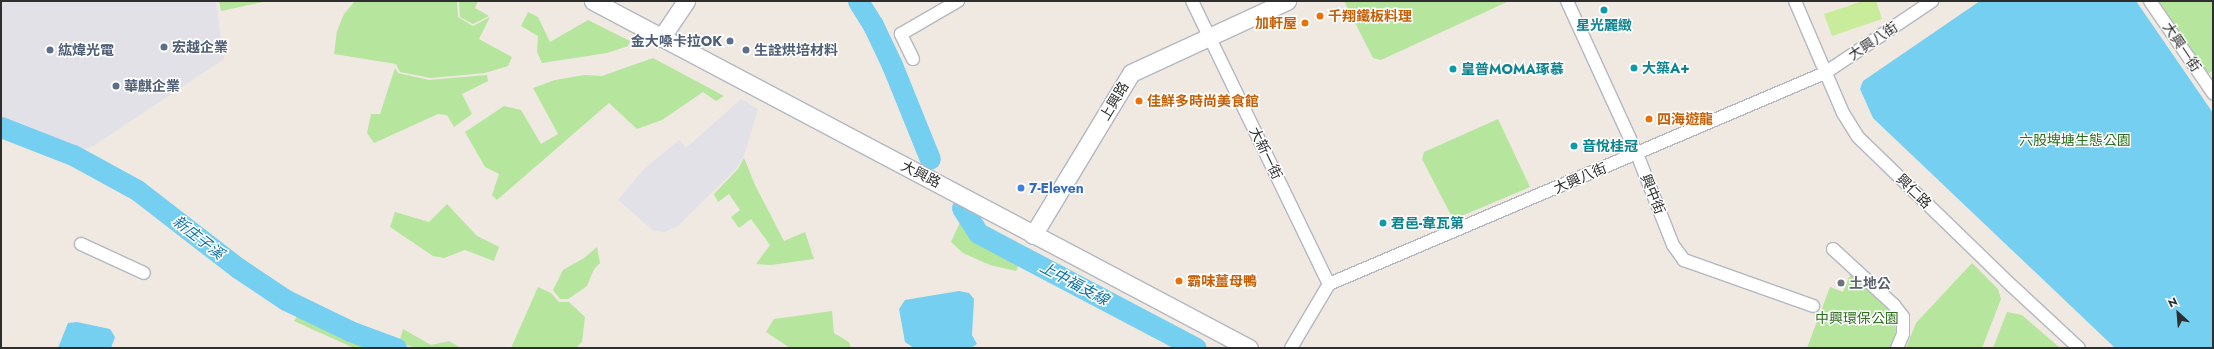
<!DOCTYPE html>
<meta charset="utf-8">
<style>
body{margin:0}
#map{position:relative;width:2214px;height:349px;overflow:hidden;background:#efe9e1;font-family:Jost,"Noto Sans TC",sans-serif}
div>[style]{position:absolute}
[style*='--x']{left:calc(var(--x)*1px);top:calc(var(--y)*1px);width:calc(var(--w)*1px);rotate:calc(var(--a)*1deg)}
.industrial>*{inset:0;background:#e3e1e8}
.green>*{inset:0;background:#b6e59e}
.pitch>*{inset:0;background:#c9ec9a}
.water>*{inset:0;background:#75cff0}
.river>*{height:21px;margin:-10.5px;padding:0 10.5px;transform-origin:10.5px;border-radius:10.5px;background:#75cff0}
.roads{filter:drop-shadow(1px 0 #b4b7c1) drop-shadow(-1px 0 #b4b7c1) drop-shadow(0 1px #b4b7c1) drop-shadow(0 -1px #b4b7c1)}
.street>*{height:12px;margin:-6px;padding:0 6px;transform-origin:6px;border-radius:6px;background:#fff}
.secondary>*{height:17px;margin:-8.5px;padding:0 8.5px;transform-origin:8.5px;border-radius:8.5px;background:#fff}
.dots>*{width:11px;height:11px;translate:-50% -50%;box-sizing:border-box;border:2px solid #fff;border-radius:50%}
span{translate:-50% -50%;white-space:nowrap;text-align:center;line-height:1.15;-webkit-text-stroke:3px #fff;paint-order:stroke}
.food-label{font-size:14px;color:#c56008;font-weight:700}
.left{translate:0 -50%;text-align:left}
.right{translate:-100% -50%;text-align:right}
.culture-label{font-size:14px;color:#0d838f;font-weight:700}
.service-label{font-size:14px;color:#4e5e75;font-weight:700}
.street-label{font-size:14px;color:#2e2e2e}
.park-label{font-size:14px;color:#2c6e1b}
.shop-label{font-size:14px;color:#366cbe;font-weight:700}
.worship-label{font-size:14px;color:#5b616d;font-weight:700}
.water-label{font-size:15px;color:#0d6fa3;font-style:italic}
.frame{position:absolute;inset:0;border:2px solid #2e2e2e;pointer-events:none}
.north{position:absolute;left:2158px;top:293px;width:40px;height:40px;-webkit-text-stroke:3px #fff;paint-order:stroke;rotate:334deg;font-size:11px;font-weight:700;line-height:16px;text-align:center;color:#2e2e2e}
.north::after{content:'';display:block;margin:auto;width:14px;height:18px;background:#2e2e2e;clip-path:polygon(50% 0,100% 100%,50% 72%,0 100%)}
</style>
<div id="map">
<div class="industrial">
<div style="clip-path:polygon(1px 1px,216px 1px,224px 59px,95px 145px,84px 149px,1px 117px)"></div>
<div style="clip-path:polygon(741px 99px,758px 109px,744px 156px,736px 169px,678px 226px,665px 232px,654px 231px,618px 200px,645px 168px,679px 140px,686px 148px)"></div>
</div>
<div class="green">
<div style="clip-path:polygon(219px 1px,268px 1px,221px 11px)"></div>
<div style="clip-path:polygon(355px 1px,457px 1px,458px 17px,473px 26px,490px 17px,479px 39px,512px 57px,508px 66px,485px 73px,431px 78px,400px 72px,396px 64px,334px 54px,337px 31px,344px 14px)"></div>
<div style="clip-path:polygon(459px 1px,478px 1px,475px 8px,489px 16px,473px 24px,460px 17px)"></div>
<div style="clip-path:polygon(1344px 1px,1509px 1px,1381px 60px,1373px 58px)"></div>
<div style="clip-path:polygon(2159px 1px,2213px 1px,2213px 70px,2208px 74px)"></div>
<div style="clip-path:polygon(528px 12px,538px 17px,550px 42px,588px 20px,630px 41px,628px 46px,607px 53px,542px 63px,537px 52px,538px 36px,521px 26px)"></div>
<div style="clip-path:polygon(653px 58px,724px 96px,716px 101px,703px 92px,662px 120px,637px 129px,609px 103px,497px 200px,492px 195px,499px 174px,485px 167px,465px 132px,504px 106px,521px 110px,541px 144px,558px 134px,533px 88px,555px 80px,585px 75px,602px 76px)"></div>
<div style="clip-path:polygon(395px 68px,398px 73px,429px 80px,487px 75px,488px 81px,462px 94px,472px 114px,454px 127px,447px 115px,438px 114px,374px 143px,367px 133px,371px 114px,380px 114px)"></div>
<div style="clip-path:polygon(1498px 119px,1530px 187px,1459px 217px,1451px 215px,1422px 159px,1424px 152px)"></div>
<div style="clip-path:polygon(744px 158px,755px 185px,784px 241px,805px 232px,814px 259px,771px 265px,756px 264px,770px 245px,751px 219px,739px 228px,731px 217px,740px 210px,729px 194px,718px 202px,714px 194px,738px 169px)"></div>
<div style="clip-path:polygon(447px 204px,477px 236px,499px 247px,494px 261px,465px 250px,444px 258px,433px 256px,390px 227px,395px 212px,429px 222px)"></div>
<div style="clip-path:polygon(962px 218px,1024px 254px,1016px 271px,990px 265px,963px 253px,951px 242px)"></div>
<div style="clip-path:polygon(597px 247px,600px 263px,594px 269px,587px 286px,568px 299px,560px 299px,553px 290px,563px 270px,584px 258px)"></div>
<div style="clip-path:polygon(1972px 263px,1998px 289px,2001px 299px,1982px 348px,1906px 348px,1916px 323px)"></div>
<div style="clip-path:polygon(1850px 275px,1861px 281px,1894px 313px,1898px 324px,1891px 348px,1807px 348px,1830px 287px,1843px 292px)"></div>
<div style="clip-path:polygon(538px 287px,551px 293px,559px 302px,569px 302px,585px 317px,582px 342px,576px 348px,511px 348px)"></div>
<div style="clip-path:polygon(832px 311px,834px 333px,849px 342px,851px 348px,790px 348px,766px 332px,774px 319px)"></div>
<div style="clip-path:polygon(2007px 312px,2022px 315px,2060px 348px,1993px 348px)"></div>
<div style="clip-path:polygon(298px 315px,323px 325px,374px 348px,354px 348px,294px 321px)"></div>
<div style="clip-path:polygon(403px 329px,431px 345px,449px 341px,461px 348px,417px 348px,399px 343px)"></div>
</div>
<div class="pitch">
<div style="clip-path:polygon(1863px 1px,1876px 1px,1882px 19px,1832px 36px,1824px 14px)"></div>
</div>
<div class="water">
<div style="clip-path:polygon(1980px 1px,2136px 1px,2213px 113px,2213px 348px,2115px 348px,1873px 118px,1860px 89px,1863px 81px)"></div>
<div style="clip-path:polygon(959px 291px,969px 293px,974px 299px,972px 335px,977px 344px,971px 348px,914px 348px,905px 342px,899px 309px,905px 300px)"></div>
<div style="clip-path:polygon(77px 322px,110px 329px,115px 337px,111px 348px,58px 348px,68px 323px)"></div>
</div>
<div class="river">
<div style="--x:858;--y:1;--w:28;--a:58"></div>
<div style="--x:873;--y:25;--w:44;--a:64.6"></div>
<div style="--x:892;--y:65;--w:101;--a:68"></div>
<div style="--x:1;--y:127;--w:77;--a:21.3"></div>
<div style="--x:73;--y:155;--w:73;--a:28.7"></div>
<div style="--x:137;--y:190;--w:128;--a:37.7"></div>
<div style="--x:238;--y:268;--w:58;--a:33.7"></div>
<div style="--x:286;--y:300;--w:71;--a:25.8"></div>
<div style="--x:350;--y:331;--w:49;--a:20.3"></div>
<div style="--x:962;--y:208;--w:30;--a:57"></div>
<div style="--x:978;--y:233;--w:246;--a:27.8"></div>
</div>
<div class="roads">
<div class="street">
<div style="--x:1192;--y:1;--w:314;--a:64.2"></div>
<div style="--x:1567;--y:1;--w:168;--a:65.4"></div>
<div style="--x:1637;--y:154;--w:98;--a:68.4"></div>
<div style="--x:1673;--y:245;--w:19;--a:54"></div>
<div style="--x:1684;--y:260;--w:137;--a:19.6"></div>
<div style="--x:1795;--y:1;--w:122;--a:66.8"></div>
<div style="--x:1843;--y:113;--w:28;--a:58"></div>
<div style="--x:1858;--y:137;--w:214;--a:44.1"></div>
<div style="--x:2012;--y:286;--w:91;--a:42.8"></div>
<div style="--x:2150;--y:1;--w:112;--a:55.6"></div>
<div style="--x:913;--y:59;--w:28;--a:-116"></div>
<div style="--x:901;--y:34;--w:66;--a:-30.1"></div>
<div style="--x:81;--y:244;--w:69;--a:24.7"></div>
<div style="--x:1833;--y:249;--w:83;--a:42.6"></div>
<div style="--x:1894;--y:305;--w:15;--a:53"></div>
<div style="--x:1903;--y:317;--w:17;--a:90"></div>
<div style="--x:1903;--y:334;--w:15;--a:113"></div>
<div style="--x:1291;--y:348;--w:74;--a:-59.3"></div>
<div style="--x:1329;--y:284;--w:539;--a:-23.05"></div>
<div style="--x:1825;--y:73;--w:129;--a:-33.9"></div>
</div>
<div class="secondary">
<div style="--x:593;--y:1;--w:742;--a:27.88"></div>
<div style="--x:661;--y:38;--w:45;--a:-56"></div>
<div style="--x:1033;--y:235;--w:189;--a:-58.8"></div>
<div style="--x:1131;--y:73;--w:172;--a:-24.8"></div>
</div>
</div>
<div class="dots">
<div style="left:1604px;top:10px;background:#0f9aa8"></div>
<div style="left:1320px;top:16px;background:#e8710a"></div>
<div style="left:1305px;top:23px;background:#e8710a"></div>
<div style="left:730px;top:41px;background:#5c6f8a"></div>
<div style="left:164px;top:47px;background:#5c6f8a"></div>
<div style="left:50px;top:50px;background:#5c6f8a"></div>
<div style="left:746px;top:50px;background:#5c6f8a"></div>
<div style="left:1634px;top:68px;background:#0f9aa8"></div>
<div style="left:1453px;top:69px;background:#0f9aa8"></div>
<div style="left:116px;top:86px;background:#5c6f8a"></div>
<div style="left:1139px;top:101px;background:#e8710a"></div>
<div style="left:1649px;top:119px;background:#e8710a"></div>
<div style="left:1574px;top:146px;background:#0f9aa8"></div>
<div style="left:1021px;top:188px;background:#3f7fe0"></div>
<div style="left:1383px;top:223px;background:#0f9aa8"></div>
<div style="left:1179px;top:281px;background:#e8710a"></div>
<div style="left:1841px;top:283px;background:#6b7280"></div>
</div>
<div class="food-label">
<span class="left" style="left:1328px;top:16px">千翔鐵板料理</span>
<span class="right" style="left:1297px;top:23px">加軒屋</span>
<span class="left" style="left:1147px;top:101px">佳鮮多時尚美食館</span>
<span class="left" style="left:1657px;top:119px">四海遊龍</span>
<span class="left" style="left:1187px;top:281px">霸味薑母鴨</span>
</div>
<div class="culture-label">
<span style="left:1604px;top:25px">星光麗緻</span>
<span class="left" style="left:1642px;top:68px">大築A+</span>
<span class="left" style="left:1461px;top:69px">皇普MOMA琢慕</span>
<span class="left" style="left:1582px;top:146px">音悅桂冠</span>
<span class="left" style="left:1391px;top:223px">君邑-韋瓦第</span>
</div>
<div class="service-label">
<span class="right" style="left:722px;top:41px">金大嗓卡拉OK</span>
<span class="left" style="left:172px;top:47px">宏越企業</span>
<span class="left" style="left:58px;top:50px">紘煒光電</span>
<span class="left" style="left:754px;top:50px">生詮烘培材料</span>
<span class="left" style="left:124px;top:86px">華麒企業</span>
</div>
<div class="street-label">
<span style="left:1873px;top:41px;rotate:-34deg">大興八街</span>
<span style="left:2182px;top:47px;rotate:56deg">大興一街</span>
<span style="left:1114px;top:101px;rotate:-59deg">上興路</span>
<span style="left:1266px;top:153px;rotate:64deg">大新一街</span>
<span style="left:921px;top:174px;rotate:27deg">大興路</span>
<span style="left:1580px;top:178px;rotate:-23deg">大興八街</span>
<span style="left:1914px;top:191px;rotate:44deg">興仁路</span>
<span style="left:1653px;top:194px;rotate:68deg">興中街</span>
</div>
<div class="park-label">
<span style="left:2075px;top:140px">六股埤塘生態公園</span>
<span style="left:1857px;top:318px">中興環保公園</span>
</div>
<div class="shop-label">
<span class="left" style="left:1029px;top:188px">7-Eleven</span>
</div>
<div class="worship-label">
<span class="left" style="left:1849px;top:283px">土地公</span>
</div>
<div class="water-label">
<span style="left:198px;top:238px;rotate:38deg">新庄子溪</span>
<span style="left:1074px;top:284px;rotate:28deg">上中福支線</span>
</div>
<div class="frame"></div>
<div class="north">N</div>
</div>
